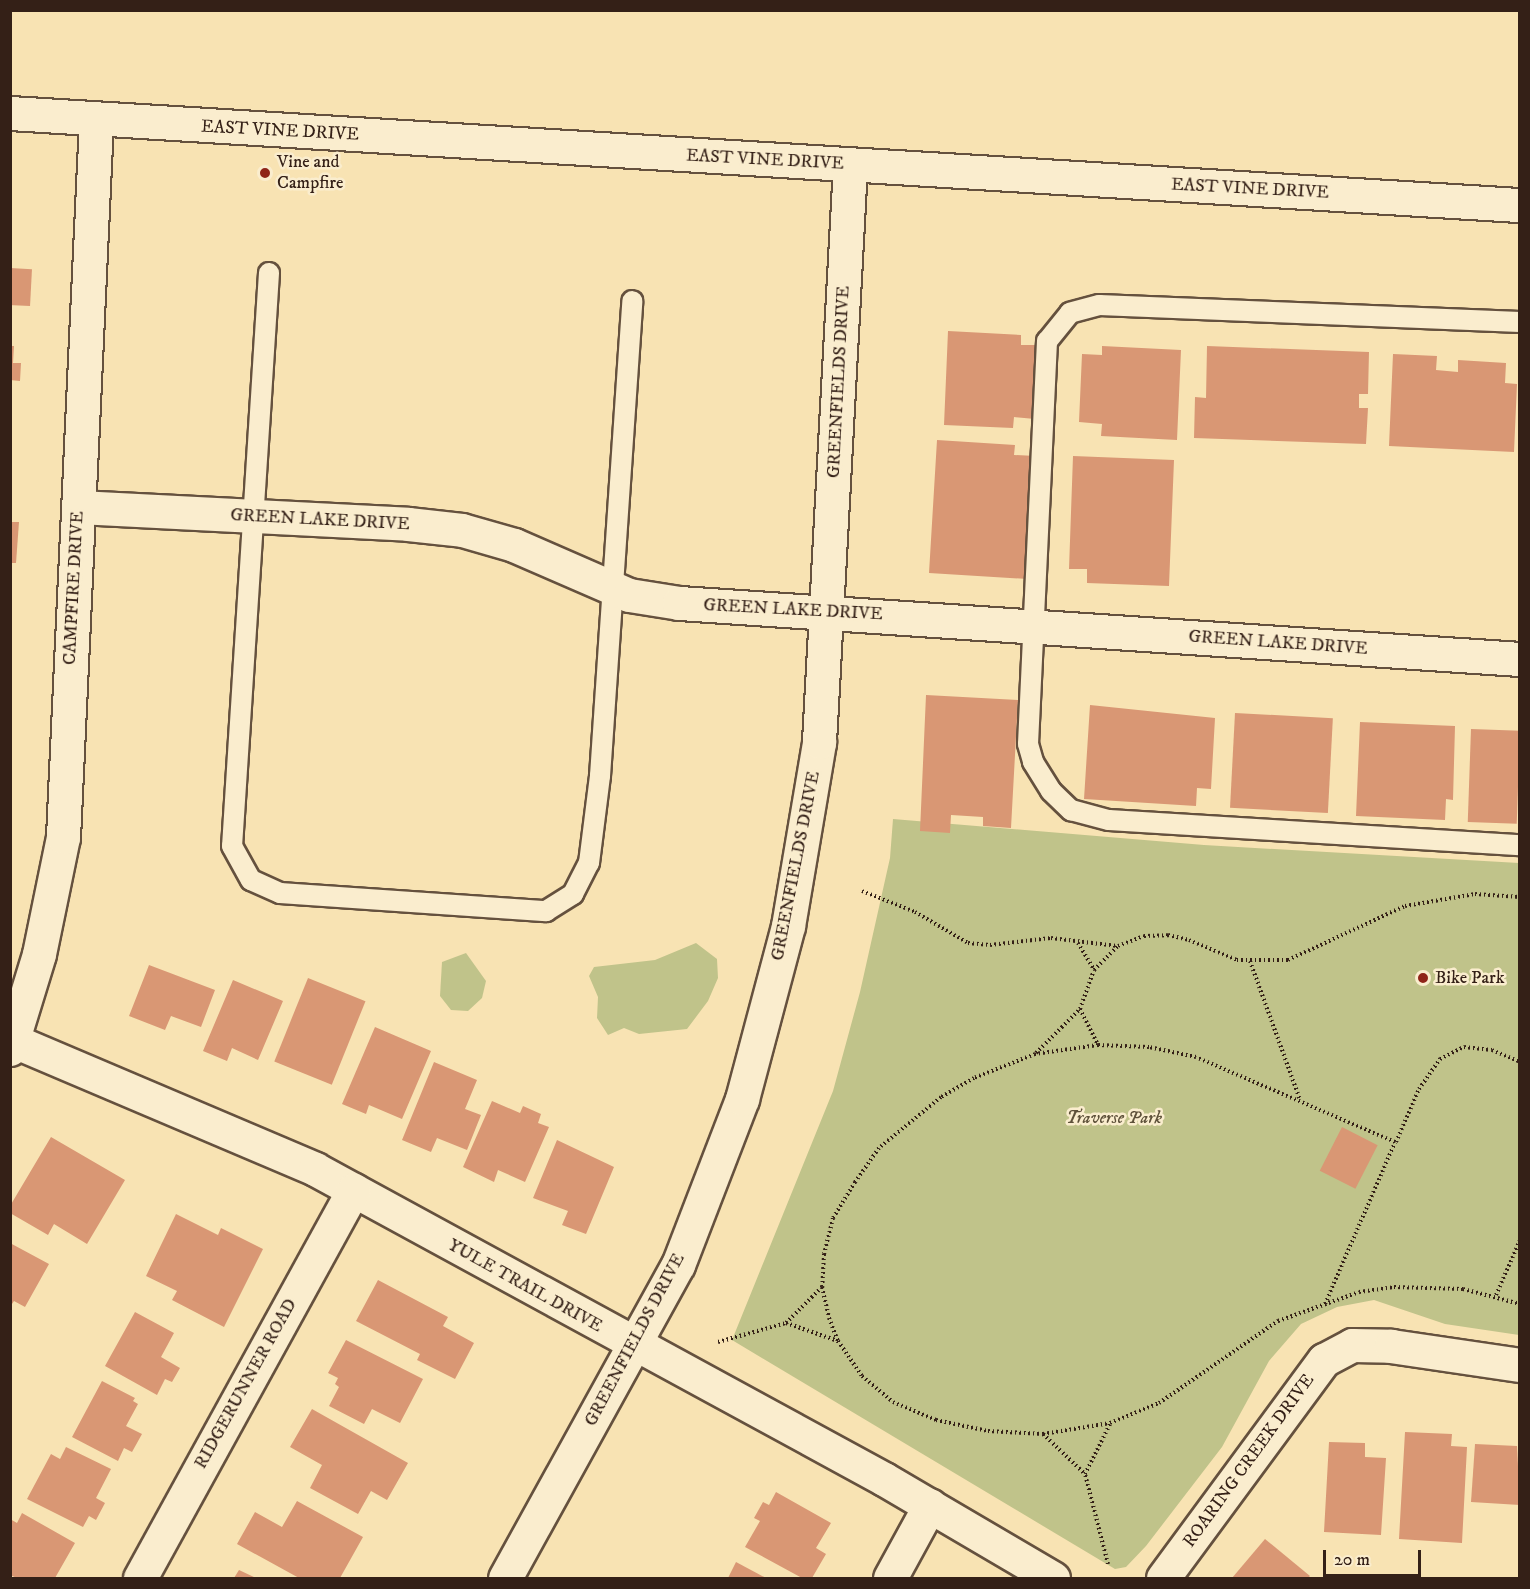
<!DOCTYPE html>
<style>
body{margin:0}
#map{position:relative;width:1530px;height:1589px;overflow:hidden;background:#f8e3b3;font-family:"IM FELL DW Pica",serif}
div>[style]{position:absolute}
[style*='--x']{left:calc(var(--x)*1px);top:calc(var(--y)*1px);width:calc(var(--w)*1px);rotate:calc(var(--a)*1deg)}
.green>*{inset:0;background:#c0c38a}
.building>*{inset:0;background:#d99774;transform-origin:0 0}
.path>*{height:4px;margin-top:-2px;transform-origin:0;background:repeating-linear-gradient(90deg,#342017 0 1.5px,transparent 0 4.5px)}
.roads{filter:drop-shadow(2px 0 #65513e) drop-shadow(-2px 0 #65513e) drop-shadow(0 2px #65513e) drop-shadow(0 -2px #65513e)}
.lane>*{height:20px;margin:-10px;padding:0 10px;transform-origin:10px;border-radius:10px;background:#faedce}
.street>*{height:33px;margin:-16.5px;padding:0 16.5px;transform-origin:16.5px;border-radius:16.5px;background:#faedce}
.secondary>*{height:33px;margin:-16.5px;padding:0 16.5px;transform-origin:16.5px;border-radius:16.5px;background:#faedce}
.dots>*{width:16px;height:16px;translate:-50% -50%;box-sizing:border-box;border:3px solid #faedce;border-radius:50%}
span{translate:-50% -50%;white-space:nowrap;text-align:center;line-height:1.15;-webkit-text-stroke:5px #faedce;paint-order:stroke}
.street-label{font-size:18px;color:#342017}
.poi-label{font-size:18px;color:#342017}
.left{translate:0 -50%;text-align:left}
.park-label{font-size:18px;color:#5e513a;font-style:italic}
.frame{position:absolute;inset:0;border:12px solid #342017;pointer-events:none}
.scale{position:absolute;left:1323px;top:1550px;width:98px;height:27px;box-sizing:border-box;border:3px solid #342017;border-top:0;padding-left:8px;font-size:18px;line-height:21px;white-space:nowrap;color:#342017;-webkit-text-stroke:4px #faedce;paint-order:stroke}
</style>
<div id="map">
<div class="green">
<div style="clip-path:polygon(893px 819px,1204px 845px,1519px 863px,1519px 1335px,1445px 1324px,1374px 1300px,1337px 1307px,1301px 1324px,1269px 1361px,1222px 1447px,1146px 1546px,1126px 1567px,1115px 1569px,732px 1340px,833px 1091px,860px 992px,890px 858px)"></div>
<div style="clip-path:polygon(696px 943px,717px 959px,718px 978px,708px 1001px,687px 1029px,639px 1034px,624px 1028px,608px 1035px,597px 1018px,598px 997px,589px 976px,594px 967px,655px 960px)"></div>
<div style="clip-path:polygon(466px 953px,486px 981px,482px 998px,468px 1011px,451px 1010px,440px 996px,442px 962px)"></div>
</div>
<div class="building">
<div style="left:10px;top:268px;width:22px;height:37px;rotate:3deg"></div>
<div style="clip-path:polygon(948px 331px,1021px 335px,1021px 345px,1039px 345px,1035px 419px,1014px 417px,1013px 428px,944px 425px)"></div>
<div style="clip-path:polygon(10px 346px,14px 346px,13px 363px,21px 363px,20px 381px,10px 380px)"></div>
<div style="clip-path:polygon(1102px 346px,1181px 350px,1177px 440px,1101px 436px,1102px 424px,1079px 422px,1082px 354px,1102px 355px)"></div>
<div style="clip-path:polygon(1207px 346px,1369px 352px,1368px 394px,1359px 394px,1359px 408px,1368px 408px,1366px 444px,1194px 438px,1195px 397px,1206px 398px)"></div>
<div style="clip-path:polygon(1393px 354px,1437px 356px,1436px 370px,1458px 372px,1458px 360px,1506px 363px,1505px 383px,1517px 384px,1514px 452px,1389px 446px)"></div>
<div style="clip-path:polygon(937px 440px,1015px 445px,1014px 455px,1036px 456px,1028px 579px,929px 573px)"></div>
<div style="clip-path:polygon(1073px 456px,1174px 460px,1169px 586px,1087px 583px,1087px 569px,1069px 569px)"></div>
<div style="clip-path:polygon(10px 522px,19px 522px,16px 563px,10px 563px)"></div>
<div style="clip-path:polygon(926px 695px,1018px 700px,1011px 828px,983px 826px,983px 817px,951px 815px,950px 833px,920px 831px)"></div>
<div style="clip-path:polygon(1090px 705px,1215px 718px,1211px 789px,1197px 788px,1196px 806px,1084px 799px)"></div>
<div style="left:1235px;top:713px;width:98px;height:95px;rotate:3deg"></div>
<div style="clip-path:polygon(1360px 722px,1455px 726px,1453px 800px,1446px 799px,1445px 820px,1356px 816px)"></div>
<div style="left:1471px;top:729px;width:49px;height:93px;rotate:2deg"></div>
<div style="clip-path:polygon(149px 965px,215px 990px,201px 1027px,171px 1016px,165px 1030px,129px 1016px)"></div>
<div style="left:308px;top:978px;width:62px;height:90px;rotate:22deg"></div>
<div style="clip-path:polygon(233px 980px,283px 1001px,258px 1060px,232px 1048px,227px 1061px,203px 1051px)"></div>
<div style="clip-path:polygon(375px 1027px,431px 1051px,402px 1119px,369px 1105px,366px 1114px,342px 1104px)"></div>
<div style="clip-path:polygon(434px 1062px,477px 1080px,465px 1109px,481px 1115px,467px 1150px,437px 1138px,431px 1152px,402px 1140px)"></div>
<div style="clip-path:polygon(492px 1101px,520px 1113px,523px 1106px,541px 1114px,538px 1123px,549px 1127px,525px 1182px,498px 1170px,494px 1182px,463px 1167px)"></div>
<div style="left:1342px;top:1127px;width:40px;height:49px;rotate:27deg"></div>
<div style="clip-path:polygon(51px 1137px,125px 1180px,87px 1244px,54px 1224px,48px 1235px,10px 1213px,10px 1206px)"></div>
<div style="clip-path:polygon(557px 1140px,614px 1167px,586px 1234px,562px 1225px,568px 1211px,533px 1198px)"></div>
<div style="clip-path:polygon(176px 1214px,218px 1235px,221px 1228px,263px 1249px,224px 1327px,172px 1300px,177px 1291px,146px 1276px)"></div>
<div style="clip-path:polygon(10px 1243px,49px 1264px,25px 1307px,14px 1301px,10px 1307px)"></div>
<div style="clip-path:polygon(378px 1280px,448px 1317px,443px 1326px,474px 1343px,455px 1379px,417px 1360px,420px 1354px,356px 1321px)"></div>
<div style="clip-path:polygon(135px 1312px,174px 1333px,161px 1357px,180px 1368px,172px 1382px,165px 1379px,157px 1395px,105px 1366px)"></div>
<div style="clip-path:polygon(346px 1340px,423px 1379px,400px 1423px,372px 1409px,364px 1424px,329px 1406px,339px 1387px,335px 1384px,338px 1378px,328px 1373px)"></div>
<div style="clip-path:polygon(102px 1381px,135px 1398px,133px 1401px,138px 1404px,126px 1426px,142px 1434px,132px 1452px,124px 1448px,118px 1461px,72px 1437px)"></div>
<div style="clip-path:polygon(312px 1409px,408px 1463px,387px 1500px,371px 1491px,358px 1514px,310px 1488px,322px 1465px,290px 1447px)"></div>
<div style="clip-path:polygon(1405px 1432px,1452px 1434px,1451px 1446px,1467px 1447px,1462px 1543px,1399px 1539px)"></div>
<div style="clip-path:polygon(1329px 1442px,1365px 1443px,1365px 1457px,1386px 1458px,1381px 1535px,1324px 1532px)"></div>
<div style="clip-path:polygon(1475px 1444px,1517px 1446px,1520px 1505px,1471px 1502px)"></div>
<div style="clip-path:polygon(66px 1447px,111px 1469px,96px 1498px,105px 1503px,96px 1520px,89px 1516px,83px 1527px,27px 1499px,51px 1454px,60px 1459px)"></div>
<div style="clip-path:polygon(776px 1492px,831px 1523px,816px 1548px,826px 1554px,812px 1578px,802px 1578px,745px 1547px,760px 1521px,754px 1518px,763px 1502px,769px 1505px)"></div>
<div style="clip-path:polygon(297px 1501px,363px 1537px,340px 1578px,299px 1578px,237px 1544px,255px 1512px,282px 1527px)"></div>
<div style="clip-path:polygon(22px 1513px,75px 1543px,55px 1578px,17px 1578px,10px 1575px,10px 1519px,17px 1523px)"></div>
<div style="clip-path:polygon(1265px 1539px,1310px 1576px,1308px 1578px,1232px 1578px)"></div>
<div style="clip-path:polygon(736px 1562px,766px 1578px,728px 1578px)"></div>
<div style="clip-path:polygon(239px 1570px,256px 1578px,234px 1578px)"></div>
</div>
<div class="path">
<div style="--x:862;--y:891;--w:57;--a:21.6"></div>
<div style="--x:915;--y:912;--w:61;--a:30.3"></div>
<div style="--x:968;--y:943;--w:22;--a:5"></div>
<div style="--x:990;--y:945;--w:61;--a:-6.5"></div>
<div style="--x:1051;--y:938;--w:67;--a:6.8"></div>
<div style="--x:1078;--y:943;--w:31;--a:59"></div>
<div style="--x:1250;--y:961;--w:148;--a:70.2"></div>
<div style="--x:1080;--y:1009;--w:40;--a:63.4"></div>
<div style="--x:1036;--y:1053;--w:62;--a:-45"></div>
<div style="--x:1080;--y:1009;--w:41;--a:-70.3"></div>
<div style="--x:1094;--y:970;--w:34;--a:-45"></div>
<div style="--x:1118;--y:946;--w:28;--a:-21"></div>
<div style="--x:1144;--y:936;--w:24;--a:-2"></div>
<div style="--x:1168;--y:935;--w:22;--a:13"></div>
<div style="--x:1189;--y:940;--w:52;--a:22.6"></div>
<div style="--x:1237;--y:960;--w:51;--a:0"></div>
<div style="--x:1288;--y:960;--w:129;--a:-24.8"></div>
<div style="--x:1405;--y:906;--w:71;--a:-9.7"></div>
<div style="--x:1475;--y:894;--w:45;--a:3.8"></div>
<div style="--x:1396;--y:1142;--w:58;--a:-66.5"></div>
<div style="--x:1419;--y:1089;--w:37;--a:-55"></div>
<div style="--x:1440;--y:1059;--w:27;--a:-27"></div>
<div style="--x:1464;--y:1047;--w:28;--a:6"></div>
<div style="--x:1492;--y:1050;--w:30;--a:23"></div>
<div style="--x:1496;--y:1295;--w:60;--a:-66.4"></div>
<div style="--x:1325;--y:1304;--w:176;--a:-66.6"></div>
<div style="--x:1395;--y:1142;--w:216;--a:-156.9"></div>
<div style="--x:1196;--y:1057;--w:48;--a:-168"></div>
<div style="--x:1149;--y:1047;--w:51;--a:-177.8"></div>
<div style="--x:1098;--y:1045;--w:64;--a:171.9"></div>
<div style="--x:1035;--y:1054;--w:66;--a:158.5"></div>
<div style="--x:974;--y:1078;--w:38;--a:150"></div>
<div style="--x:941;--y:1097;--w:80;--a:140.6"></div>
<div style="--x:879;--y:1148;--w:42;--a:125.2"></div>
<div style="--x:855;--y:1182;--w:42;--a:121.4"></div>
<div style="--x:833;--y:1218;--w:37;--a:104"></div>
<div style="--x:824;--y:1254;--w:33;--a:93"></div>
<div style="--x:822;--y:1287;--w:32;--a:77"></div>
<div style="--x:829;--y:1318;--w:25;--a:69"></div>
<div style="--x:838;--y:1341;--w:42;--a:55.6"></div>
<div style="--x:862;--y:1376;--w:40;--a:40"></div>
<div style="--x:893;--y:1402;--w:47;--a:22.7"></div>
<div style="--x:936;--y:1420;--w:53;--a:11.9"></div>
<div style="--x:988;--y:1431;--w:55;--a:3.1"></div>
<div style="--x:1043;--y:1434;--w:68;--a:-9.3"></div>
<div style="--x:1110;--y:1423;--w:53;--a:-22.2"></div>
<div style="--x:1159;--y:1403;--w:145;--a:-34.6"></div>
<div style="--x:1278;--y:1321;--w:86;--a:-19.7"></div>
<div style="--x:1359;--y:1292;--w:35;--a:-8"></div>
<div style="--x:1394;--y:1287;--w:69;--a:1.7"></div>
<div style="--x:1463;--y:1289;--w:59;--a:14.7"></div>
<div style="--x:786;--y:1323;--w:51;--a:-45"></div>
<div style="--x:718;--y:1342;--w:71;--a:-15.6"></div>
<div style="--x:786;--y:1323;--w:55;--a:19.1"></div>
<div style="--x:1043;--y:1434;--w:58;--a:43.6"></div>
<div style="--x:1108;--y:1564;--w:93;--a:-104.3"></div>
<div style="--x:1085;--y:1474;--w:56;--a:-63.4"></div>
</div>
<div class="roads">
<div class="lane">
<div style="--x:269;--y:273;--w:574;--a:93.69"></div>
<div style="--x:232;--y:846;--w:39;--a:61"></div>
<div style="--x:251;--y:880;--w:32;--a:24"></div>
<div style="--x:280;--y:893;--w:267;--a:3.9"></div>
<div style="--x:546;--y:911;--w:32;--a:-32"></div>
<div style="--x:573;--y:894;--w:35;--a:-63"></div>
<div style="--x:589;--y:863;--w:88;--a:-82.8"></div>
<div style="--x:600;--y:776;--w:476;--a:-86.1"></div>
<div style="--x:1520;--y:322;--w:421;--a:-177.7"></div>
<div style="--x:1099;--y:305;--w:30;--a:165"></div>
<div style="--x:1070;--y:313;--w:36;--a:129"></div>
<div style="--x:1047;--y:341;--w:403;--a:92.7"></div>
<div style="--x:1028;--y:744;--w:19;--a:74"></div>
<div style="--x:1033;--y:762;--w:34;--a:58"></div>
<div style="--x:1051;--y:791;--w:28;--a:44"></div>
<div style="--x:1071;--y:810;--w:39;--a:15"></div>
<div style="--x:1109;--y:820;--w:412;--a:3.5"></div>
</div>
<div class="street">
<div style="--x:78;--y:507;--w:330;--a:2.9"></div>
<div style="--x:408;--y:524;--w:54;--a:6.3"></div>
<div style="--x:462;--y:530;--w:54;--a:16.1"></div>
<div style="--x:514;--y:545;--w:125;--a:23.5"></div>
<div style="--x:629;--y:595;--w:51;--a:9.1"></div>
<div style="--x:679;--y:603;--w:843;--a:3.81"></div>
<div style="--x:14;--y:1041;--w:327;--a:23"></div>
<div style="--x:315;--y:1169;--w:648;--a:28.58"></div>
<div style="--x:884;--y:1479;--w:196;--a:30.4"></div>
<div style="--x:10;--y:1049;--w:99;--a:-73"></div>
<div style="--x:39;--y:954;--w:119;--a:-78.4"></div>
<div style="--x:63;--y:837;--w:718;--a:-87.36"></div>
<div style="--x:140;--y:1578;--w:443;--a:-61.2"></div>
<div style="--x:505;--y:1578;--w:358;--a:-61.1"></div>
<div style="--x:678;--y:1265;--w:178;--a:-68.9"></div>
<div style="--x:742;--y:1099;--w:179;--a:-75.1"></div>
<div style="--x:788;--y:926;--w:187;--a:-80.4"></div>
<div style="--x:819;--y:742;--w:578;--a:-86.92"></div>
<div style="--x:890;--y:1578;--w:83;--a:-61.3"></div>
<div style="--x:1163;--y:1578;--w:271;--a:-53.6"></div>
<div style="--x:1324;--y:1360;--w:32;--a:-28"></div>
<div style="--x:1352;--y:1345;--w:39;--a:1"></div>
<div style="--x:1391;--y:1346;--w:130;--a:8.4"></div>
</div>
<div class="secondary">
<div style="--x:10;--y:113;--w:1513;--a:3.49"></div>
</div>
</div>
<div class="dots">
<div style="left:265px;top:173px;background:#8f2418"></div>
<div style="left:1423px;top:978px;background:#8f2418"></div>
</div>
<div class="street-label">
<span style="left:280px;top:131px;rotate:3deg">EAST VINE DRIVE</span>
<span style="left:765px;top:160px;rotate:3deg">EAST VINE DRIVE</span>
<span style="left:1250px;top:189px;rotate:3deg">EAST VINE DRIVE</span>
<span style="left:839px;top:382px;rotate:-87deg">GREENFIELDS DRIVE</span>
<span style="left:320px;top:520px;rotate:3deg">GREEN LAKE DRIVE</span>
<span style="left:74px;top:588px;rotate:-87deg">CAMPFIRE DRIVE</span>
<span style="left:793px;top:610px;rotate:3deg">GREEN LAKE DRIVE</span>
<span style="left:1278px;top:643px;rotate:4deg">GREEN LAKE DRIVE</span>
<span style="left:796px;top:866px;rotate:-79deg">GREENFIELDS DRIVE</span>
<span style="left:525px;top:1286px;rotate:29deg">YULE TRAIL DRIVE</span>
<span style="left:635px;top:1340px;rotate:-62deg">GREENFIELDS DRIVE</span>
<span style="left:246px;top:1384px;rotate:-61deg">RIDGERUNNER ROAD</span>
<span style="left:1249px;top:1461px;rotate:-54deg">ROARING CREEK DRIVE</span>
</div>
<div class="poi-label">
<span class="left" style="left:277px;top:173px">Vine and<br>Campfire</span>
<span class="left" style="left:1435px;top:978px">Bike Park</span>
</div>
<div class="park-label">
<span style="left:1114px;top:1118px">Traverse Park</span>
</div>
<div class="frame"></div>
<div class="scale">20 m</div>
</div>
